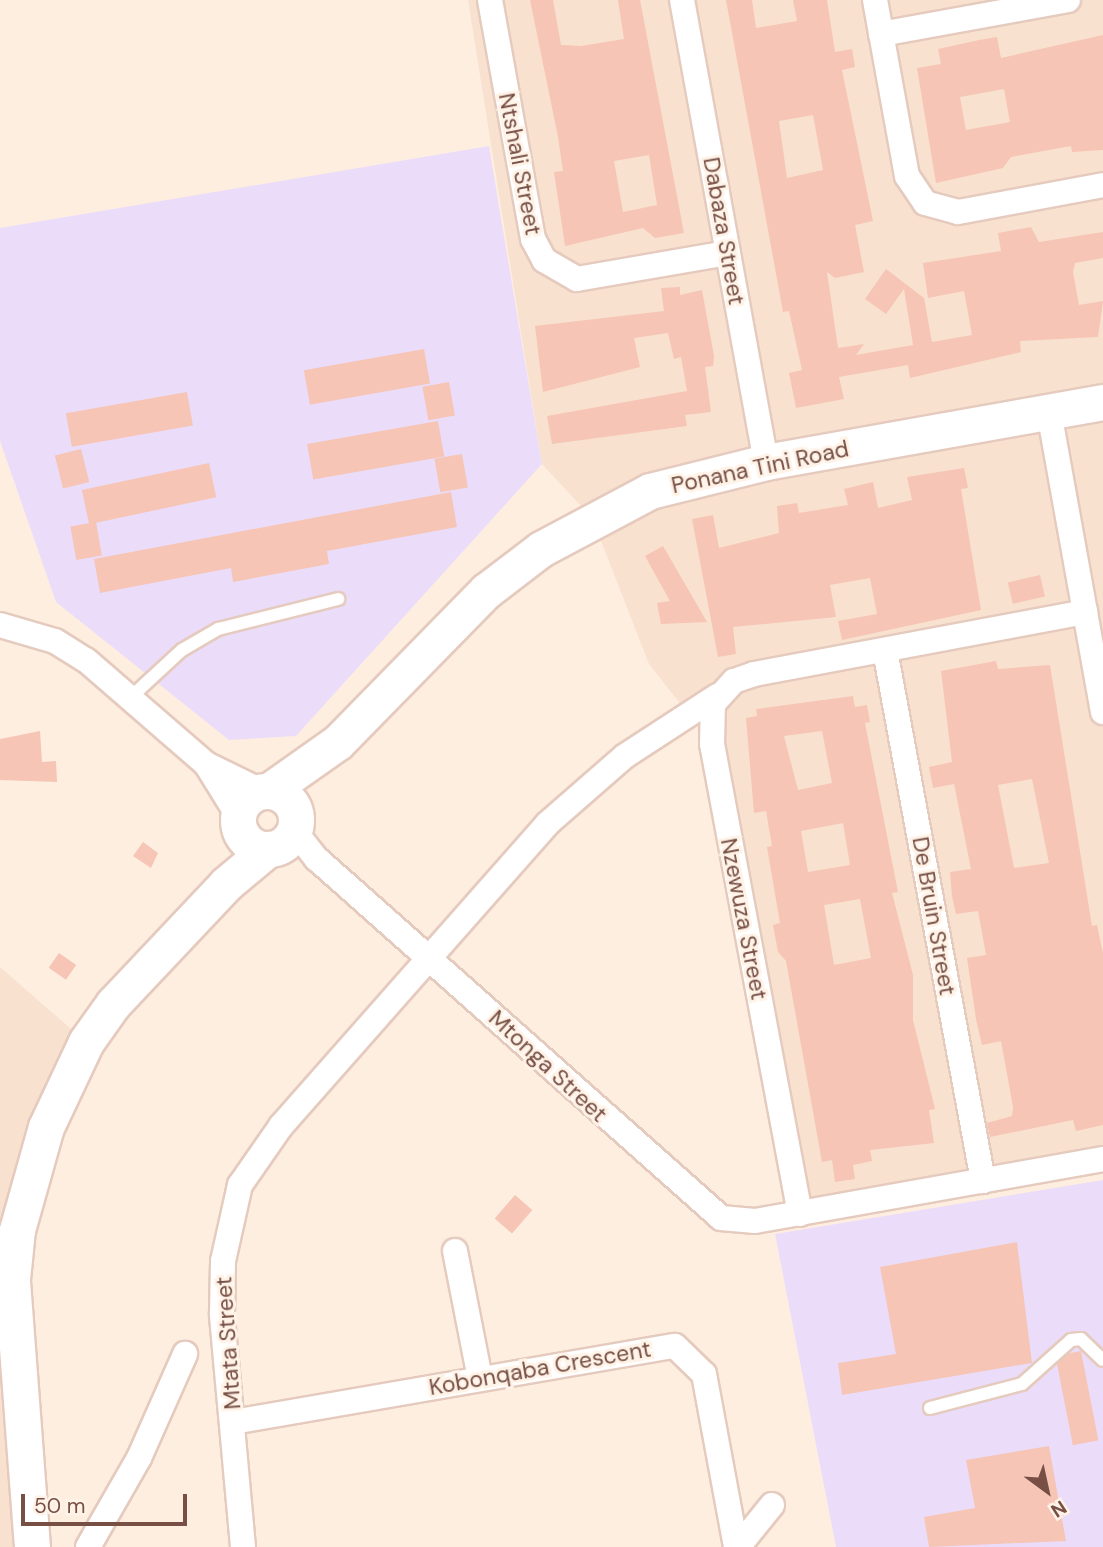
<!DOCTYPE html>
<style>
body{margin:0}
#map{position:relative;width:1103px;height:1547px;overflow:hidden;background:#feeee0;font-family:"DM Sans",sans-serif}
div>[style]{position:absolute}
[style*='--x']{left:calc(var(--x)*1px);top:calc(var(--y)*1px);width:calc(var(--w)*1px);rotate:calc(var(--a)*1deg)}
.residential>*{inset:0;background:#f9e1d0}
.education>*{inset:0;background:#ebddfa}
.building>*{inset:0;background:#f6c5b5;transform-origin:0 0}
.roads{filter:drop-shadow(2px 0 #e5cabe) drop-shadow(-2px 0 #e5cabe) drop-shadow(0 2px #e5cabe) drop-shadow(0 -2px #e5cabe)}
.lane>*{height:12px;margin:-6px;padding:0 6px;transform-origin:6px;border-radius:6px;background:#fff}
.street>*{height:24px;margin:-12px;padding:0 12px;transform-origin:12px;border-radius:12px;background:#fff}
.secondary>*{height:35px;margin:-17.5px;padding:0 17.5px;transform-origin:17.5px;border-radius:17.5px;background:#fff}
.secondary>.ring{margin:-17.5px;padding:0;box-sizing:content-box;background:none;border:35px solid #fff;border-radius:50%}
span{translate:-50% -50%;white-space:nowrap;text-align:center;line-height:1.15;-webkit-text-stroke:6px #fff3e8;paint-order:stroke}
.street-label{font-size:23px;color:#774f45}
.north{position:absolute;left:1012px;top:1456px;width:70px;height:70px;-webkit-text-stroke:5px #fff3e8;paint-order:stroke;rotate:147deg;font-size:19px;font-weight:700;line-height:28px;text-align:center;color:#774f45}
.north::after{content:'';display:block;margin:auto;width:24px;height:32px;background:#774f45;clip-path:polygon(50% 0,100% 100%,50% 72%,0 100%)}
.scale{position:absolute;left:21px;top:1494px;width:166px;height:32px;box-sizing:border-box;border:4px solid #774f45;border-top:0;padding-left:9px;font-size:21px;line-height:24px;white-space:nowrap;color:#774f45;-webkit-text-stroke:5px #fff3e8;paint-order:stroke}
</style>
<div id="map">
<div class="residential">
<div style="clip-path:polygon(468px 0,1103px 0,1103px 1159px,800px 1214px,712px 744px,649px 664px,592px 518px,542px 464px)"></div>
<div style="clip-path:polygon(0 967px,86px 1042px,17px 1231px,32px 1547px,0 1547px)"></div>
</div>
<div class="education">
<div style="clip-path:polygon(489px 146px,542px 464px,296px 736px,229px 740px,56px 602px,0 441px,0 228px)"></div>
<div style="clip-path:polygon(1103px 1180px,1103px 1547px,836px 1547px,775px 1234px)"></div>
</div>
<div class="building">
<div style="clip-path:polygon(evenodd,530px 0,553px 0,561px 45px,581px 46px,624px 39px,618px 0,640px 0,684px 233px,655px 238px,643px 228px,565px 246px,554px 172px,563px 171px,558px 137px,530px 0,649px 155px,657px 205px,623px 212px,614px 161px,649px 155px)"></div>
<div style="clip-path:polygon(evenodd,726px 0,752px 0,756px 28px,797px 21px,793px 0,827px 0,835px 52px,852px 49px,855px 67px,842px 70px,873px 221px,855px 225px,864px 272px,835px 278px,827px 272px,838px 348px,864px 344px,856px 355px,913px 345px,904px 289px,886px 314px,865px 299px,886px 269px,924px 298px,932px 342px,972px 335px,964px 291px,928px 298px,923px 263px,1001px 251px,998px 233px,1031px 227px,1039px 242px,1103px 232px,1103px 258px,1075px 263px,1073px 272px,1079px 305px,1103px 301px,1098px 337px,1020px 341px,1021px 352px,910px 378px,908px 365px,839px 377px,844px 399px,796px 408px,789px 373px,802px 370px,789px 311px,783px 312px,726px 0,813px 115px,823px 170px,787px 178px,779px 121px,813px 115px)"></div>
<div style="clip-path:polygon(evenodd,1103px 35px,1103px 150px,1072px 152px,1071px 146px,1011px 157px,1003px 168px,936px 183px,917px 68px,941px 64px,938px 49px,979px 40px,997px 37px,1001px 58px,1103px 35px,1004px 89px,1010px 122px,966px 130px,960px 97px,1004px 89px)"></div>
<div style="clip-path:polygon(680px 287px,680px 295px,702px 290px,714px 356px,713px 366px,705px 367px,711px 412px,685px 415px,687px 426px,552px 444px,547px 416px,687px 391px,681px 357px,674px 359px,668px 333px,634px 338px,640px 367px,543px 392px,535px 326px,664px 311px,661px 288px)"></div>
<div style="left:424px;top:349px;width:35px;height:122px;rotate:80deg"></div>
<div style="left:449px;top:382px;width:34px;height:27px;rotate:80deg"></div>
<div style="left:187px;top:392px;width:34px;height:123px;rotate:80deg"></div>
<div style="left:438px;top:421px;width:36px;height:133px;rotate:80deg"></div>
<div style="left:81px;top:449px;width:34px;height:27px;rotate:76deg"></div>
<div style="left:462px;top:454px;width:34px;height:28px;rotate:80deg"></div>
<div style="left:209px;top:463px;width:35px;height:130px;rotate:78deg"></div>
<div style="clip-path:polygon(964px 468px,968px 488px,961px 489px,981px 610px,842px 640px,838px 621px,877px 614px,870px 578px,830px 585px,836px 617px,733px 627px,736px 654px,718px 657px,692px 519px,713px 515px,719px 548px,779px 533px,777px 506px,797px 503px,799px 513px,848px 505px,844px 489px,873px 482px,878px 508px,912px 500px,907px 477px)"></div>
<div style="clip-path:polygon(451px 492px,457px 527px,327px 551px,329px 564px,233px 582px,231px 568px,100px 593px,94px 559px)"></div>
<div style="left:96px;top:522px;width:34px;height:26px;rotate:80deg"></div>
<div style="clip-path:polygon(663px 546px,707px 622px,661px 624px,657px 603px,670px 601px,645px 556px)"></div>
<div style="left:1040px;top:575px;width:22px;height:33px;rotate:77deg"></div>
<div style="clip-path:polygon(evenodd,996px 661px,998px 669px,1050px 665px,1092px 926px,1097px 925px,1103px 953px,1103px 1125px,1076px 1131px,1073px 1120px,990px 1137px,987px 1123px,1012px 1116px,1013px 1107px,1001px 1041px,982px 1045px,976px 1019px,967px 958px,986px 955px,978px 911px,956px 914px,952px 896px,950px 872px,971px 869px,954px 784px,933px 788px,929px 767px,952px 762px,941px 671px,996px 661px,1032px 779px,1049px 863px,1014px 868px,998px 785px,1032px 779px)"></div>
<div style="clip-path:polygon(evenodd,853px 696px,855px 707px,867px 705px,870px 722px,865px 723px,898px 892px,892px 893px,913px 975px,913px 1020px,935px 1109px,929px 1110px,934px 1143px,870px 1150px,872px 1161px,853px 1165px,855px 1179px,835px 1182px,832px 1160px,822px 1162px,786px 961px,778px 952px,773px 925px,780px 923px,767px 847px,772px 846px,766px 811px,754px 813px,746px 718px,757px 716px,756px 709px,853px 696px,822px 731px,832px 783px,798px 790px,784px 736px,822px 731px,853px 696px,843px 823px,850px 865px,808px 872px,801px 831px,843px 823px,853px 696px,860px 899px,871px 958px,834px 965px,824px 905px,860px 899px)"></div>
<div style="clip-path:polygon(40px 731px,42px 762px,56px 761px,57px 782px,0 780px,0 739px)"></div>
<div style="clip-path:polygon(143px 842px,158px 853px,151px 868px,133px 856px)"></div>
<div style="left:59px;top:953px;width:21px;height:18px;rotate:35deg"></div>
<div style="left:515px;top:1195px;width:23px;height:31px;rotate:41deg"></div>
<div style="clip-path:polygon(1017px 1242px,1032px 1363px,842px 1395px,838px 1363px,896px 1354px,880px 1267px)"></div>
<div style="left:1081px;top:1351px;width:91px;height:26px;rotate:79deg"></div>
<div style="clip-path:polygon(1049px 1446px,1066px 1541px,929px 1547px,924px 1517px,975px 1508px,966px 1460px)"></div>
</div>
<div class="roads">
<div class="lane">
<div style="--x:131;--y:697;--w:69;--a:-42.7"></div>
<div style="--x:182;--y:650;--w:42;--a:-30.3"></div>
<div style="--x:218;--y:629;--w:124;--a:-14"></div>
<div style="--x:930;--y:1408;--w:95;--a:-14.6"></div>
<div style="--x:1022;--y:1384;--w:66;--a:-41.9"></div>
<div style="--x:1071;--y:1340;--w:10;--a:-6"></div>
<div style="--x:1081;--y:1339;--w:30;--a:44"></div>
</div>
<div class="street">
<div style="--x:490;--y:0;--w:243;--a:79.8"></div>
<div style="--x:533;--y:239;--w:24;--a:62"></div>
<div style="--x:544;--y:260;--w:38;--a:30"></div>
<div style="--x:577;--y:279;--w:153;--a:-9.8"></div>
<div style="--x:682;--y:0;--w:470;--a:79.7"></div>
<div style="--x:875;--y:0;--w:179;--a:79.7"></div>
<div style="--x:907;--y:176;--w:32;--a:56"></div>
<div style="--x:925;--y:203;--w:34;--a:15"></div>
<div style="--x:958;--y:212;--w:147;--a:-10.5"></div>
<div style="--x:881;--y:34;--w:190;--a:-10.3"></div>
<div style="--x:1049;--y:412;--w:305;--a:79.8"></div>
<div style="--x:0;--y:625;--w:57;--a:16.2"></div>
<div style="--x:55;--y:641;--w:36;--a:32"></div>
<div style="--x:86;--y:660;--w:159;--a:40.9"></div>
<div style="--x:206;--y:764;--w:61;--a:26.1"></div>
<div style="--x:885;--y:650;--w:540;--a:79.54"></div>
<div style="--x:206;--y:764;--w:59;--a:58.2"></div>
<div style="--x:294;--y:830;--w:37;--a:52"></div>
<div style="--x:317;--y:859;--w:540;--a:41.62"></div>
<div style="--x:721;--y:1218;--w:34;--a:5"></div>
<div style="--x:755;--y:1221;--w:353;--a:-10.1"></div>
<div style="--x:800;--y:1214;--w:478;--a:-100.6"></div>
<div style="--x:712;--y:744;--w:40;--a:-88.6"></div>
<div style="--x:713;--y:704;--w:31;--a:-48"></div>
<div style="--x:734;--y:681;--w:21;--a:-19"></div>
<div style="--x:754;--y:674;--w:337;--a:-10.6"></div>
<div style="--x:455;--y:1251;--w:129;--a:78.9"></div>
<div style="--x:233;--y:1422;--w:448;--a:-9.8"></div>
<div style="--x:675;--y:1346;--w:40;--a:44"></div>
<div style="--x:704;--y:1374;--w:176;--a:79.5"></div>
<div style="--x:88;--y:1547;--w:103;--a:-60.2"></div>
<div style="--x:139;--y:1458;--w:114;--a:-66.1"></div>
<div style="--x:243;--y:1547;--w:234;--a:-95.2"></div>
<div style="--x:222;--y:1314;--w:53;--a:-88.9"></div>
<div style="--x:223;--y:1261;--w:78;--a:-77.4"></div>
<div style="--x:240;--y:1185;--w:72;--a:-55.2"></div>
<div style="--x:281;--y:1126;--w:402;--a:-48.6"></div>
<div style="--x:547;--y:824;--w:103;--a:-41.1"></div>
<div style="--x:625;--y:756;--w:110;--a:-33.1"></div>
<div style="--x:738;--y:1547;--w:54;--a:-51"></div>
</div>
<div class="secondary">
<div style="--x:270;--y:790;--w:83;--a:-35.2"></div>
<div style="--x:338;--y:742;--w:211;--a:-45.6"></div>
<div style="--x:486;--y:591;--w:69;--a:-37.4"></div>
<div style="--x:541;--y:549;--w:123;--a:-28"></div>
<div style="--x:650;--y:491;--w:120;--a:-14"></div>
<div style="--x:766;--y:462;--w:342;--a:-10.1"></div>
<div class="ring" style="left:238px;top:791px;width:23px;height:23px"></div>
<div style="--x:32;--y:1547;--w:269;--a:-94.3"></div>
<div style="--x:12;--y:1279;--w:49;--a:-84.2"></div>
<div style="--x:17;--y:1230;--w:107;--a:-74.3"></div>
<div style="--x:46;--y:1127;--w:94;--a:-64.8"></div>
<div style="--x:86;--y:1042;--w:47;--a:-54.6"></div>
<div style="--x:113;--y:1004;--w:165;--a:-46.7"></div>
<div style="--x:226;--y:884;--w:55;--a:-39.8"></div>
</div>
</div>
<div class="street-label">
<span style="left:520px;top:164px;rotate:79deg">Ntshali Street</span>
<span style="left:724px;top:231px;rotate:80deg">Dabaza Street</span>
<span style="left:760px;top:467px;rotate:-12deg">Ponana Tini Road</span>
<span style="left:934px;top:916px;rotate:80deg">De Bruin Street</span>
<span style="left:744px;top:919px;rotate:79deg">Nzewuza Street</span>
<span style="left:548px;top:1066px;rotate:43deg">Mtonga Street</span>
<span style="left:228px;top:1343px;rotate:-94deg">Mtata Street</span>
<span style="left:540px;top:1368px;rotate:-10deg">Kobonqaba Crescent</span>
</div>
<div class="north">N</div>
<div class="scale">50 m</div>
</div>
